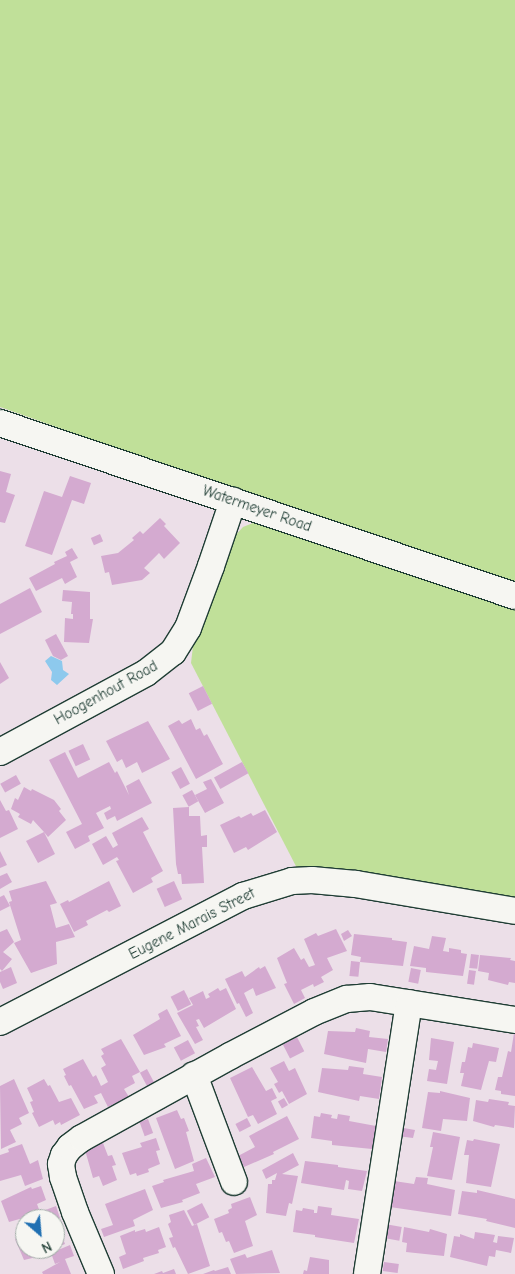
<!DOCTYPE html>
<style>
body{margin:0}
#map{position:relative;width:515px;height:1274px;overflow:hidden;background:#ecdfe8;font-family:"Comic Neue",sans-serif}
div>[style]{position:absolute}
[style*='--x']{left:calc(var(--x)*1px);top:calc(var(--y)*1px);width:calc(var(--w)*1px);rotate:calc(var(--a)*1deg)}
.green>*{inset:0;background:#c0e099}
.water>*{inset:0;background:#8dc9ed}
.building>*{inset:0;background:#d4aad0;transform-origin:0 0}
.roads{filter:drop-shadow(1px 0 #1f3d34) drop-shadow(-1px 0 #1f3d34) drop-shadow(0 1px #1f3d34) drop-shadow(0 -1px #1f3d34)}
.minor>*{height:26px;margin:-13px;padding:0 13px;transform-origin:13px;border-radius:13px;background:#f6f6f2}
span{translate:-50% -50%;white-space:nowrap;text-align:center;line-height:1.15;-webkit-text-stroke:4px #f6f6f2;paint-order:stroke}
.street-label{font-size:15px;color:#1f3d34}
.north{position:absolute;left:15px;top:1209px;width:50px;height:50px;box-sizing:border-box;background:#f6f6f2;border:1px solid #a0aca6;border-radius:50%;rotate:153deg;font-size:14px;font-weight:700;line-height:20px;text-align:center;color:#1f3d34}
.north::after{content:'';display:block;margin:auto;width:18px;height:22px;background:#1f6fb2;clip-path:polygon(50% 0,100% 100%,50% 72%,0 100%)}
</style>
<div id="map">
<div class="green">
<div style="clip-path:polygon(0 0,515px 0,515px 589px,0 407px)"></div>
<div style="clip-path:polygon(253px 523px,275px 527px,515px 609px,515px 900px,299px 872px,191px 663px,193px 646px,206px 607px,232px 539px,243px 527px)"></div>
</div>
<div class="water">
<div style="clip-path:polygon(51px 656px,62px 661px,63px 670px,69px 674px,57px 685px,51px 680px,52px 672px,45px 661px)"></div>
</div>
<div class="building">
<div style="clip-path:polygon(0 471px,11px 474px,6px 492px,15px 495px,5px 523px,0 522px)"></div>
<div style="clip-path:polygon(70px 476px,91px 483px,84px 504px,72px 500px,52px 555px,25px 546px,44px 491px,62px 497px)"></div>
<div style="clip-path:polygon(160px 518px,166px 524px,164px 526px,180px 543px,164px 559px,159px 553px,144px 568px,150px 573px,142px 580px,112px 585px,109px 572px,105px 573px,101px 556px,118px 553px,134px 540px,132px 538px,140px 531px,143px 534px)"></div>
<div style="left:100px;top:534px;width:8px;height:10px;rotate:67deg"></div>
<div style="clip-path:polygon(72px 548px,78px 558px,70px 562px,77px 577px,65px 584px,62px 578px,36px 591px,29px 578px,55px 564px,54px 562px,67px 556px,65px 552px)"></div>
<div style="clip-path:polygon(30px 588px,42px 612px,0 634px,0 604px)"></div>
<div style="clip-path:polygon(63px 590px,90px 592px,90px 619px,93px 619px,89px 643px,64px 642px,65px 618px,73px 619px,73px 614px,71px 614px,72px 602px,62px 601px)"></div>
<div style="clip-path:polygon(56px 634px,68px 656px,61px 660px,53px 656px,45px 640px)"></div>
<div style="clip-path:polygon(0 662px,9px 678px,0 684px)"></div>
<div style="left:203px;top:686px;width:20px;height:16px;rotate:63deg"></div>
<div style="clip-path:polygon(191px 719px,196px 730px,200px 728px,204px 736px,207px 734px,223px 764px,196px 779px,168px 726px,179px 720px,182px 724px)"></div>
<div style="clip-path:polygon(148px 721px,170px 759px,142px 773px,137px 762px,126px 768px,122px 759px,117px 762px,106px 741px)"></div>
<div style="left:83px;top:744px;width:17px;height:16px;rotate:65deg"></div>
<div style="clip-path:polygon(65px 752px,78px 778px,109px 762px,115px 773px,117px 771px,129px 795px,126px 786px,139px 779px,152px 803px,117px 821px,115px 816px,107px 820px,104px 813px,111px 809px,110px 806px,96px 813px,104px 828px,88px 836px,90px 841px,75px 849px,66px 832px,82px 824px,49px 760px)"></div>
<div style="left:242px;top:762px;width:13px;height:32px;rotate:61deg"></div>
<div style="left:181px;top:767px;width:19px;height:11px;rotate:62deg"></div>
<div style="left:16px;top:775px;width:10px;height:18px;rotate:61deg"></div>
<div style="clip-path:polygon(211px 779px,224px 803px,205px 813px,195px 795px,207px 789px,203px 782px)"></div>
<div style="clip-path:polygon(24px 787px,31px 791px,32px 789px,54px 800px,61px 809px,59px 811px,66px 820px,48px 837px,44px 832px,55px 854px,38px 863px,26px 841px,44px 832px,33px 820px,31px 824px,18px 817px,20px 814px,11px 809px,15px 798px,18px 800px)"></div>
<div style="left:192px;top:790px;width:13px;height:11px;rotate:61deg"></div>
<div style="clip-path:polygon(0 800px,6px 811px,9px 810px,18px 829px,0 838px)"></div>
<div style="clip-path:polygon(189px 807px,189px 816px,200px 816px,201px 836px,207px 835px,207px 847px,202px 847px,204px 883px,182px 884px,181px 874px,178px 874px,176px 864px,173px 808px)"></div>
<div style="clip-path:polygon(265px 810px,277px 832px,248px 850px,246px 847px,234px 853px,220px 825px,239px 816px,241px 818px,251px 813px,253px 816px)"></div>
<div style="clip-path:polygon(142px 817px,149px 829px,143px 832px,163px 871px,151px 878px,153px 882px,133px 893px,116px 861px,119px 860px,117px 857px,103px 865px,92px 844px,106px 836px,113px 848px,118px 845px,112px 833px)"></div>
<div style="clip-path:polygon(0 851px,7px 865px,0 868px)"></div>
<div style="clip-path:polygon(7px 873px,12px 882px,0 889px,0 876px)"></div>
<div style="clip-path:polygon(46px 881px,57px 903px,50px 905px,56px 928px,69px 924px,75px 937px,56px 942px,57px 964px,31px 973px,14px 943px,21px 940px,9px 902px,12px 901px,9px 891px)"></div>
<div style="clip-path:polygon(109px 881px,121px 906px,109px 912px,107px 910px,86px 921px,88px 925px,74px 932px,60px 904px,68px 900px,69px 902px)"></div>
<div style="left:174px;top:881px;width:20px;height:19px;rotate:66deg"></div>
<div style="clip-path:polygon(4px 895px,10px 906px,0 911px,0 897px)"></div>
<div style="clip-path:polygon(7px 929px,14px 942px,3px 952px,12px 959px,2px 971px,0 969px,0 932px)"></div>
<div style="clip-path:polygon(336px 929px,347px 951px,327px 958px,333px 970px,321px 977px,324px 982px,314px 987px,313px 984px,301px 990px,305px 998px,294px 1004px,284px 984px,287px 983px,277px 958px,294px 948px,301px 960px,304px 958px,309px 967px,315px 965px,304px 939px,316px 933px,318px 936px)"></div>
<div style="clip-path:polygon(348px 930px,352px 936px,344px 941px,341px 934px)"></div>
<div style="clip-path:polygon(354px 934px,392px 938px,392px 940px,407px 942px,403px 966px,360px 962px,361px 957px,351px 955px)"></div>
<div style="clip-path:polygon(432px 936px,446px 938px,443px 951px,449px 952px,449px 948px,461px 950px,461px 953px,467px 954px,463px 976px,426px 972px,426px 968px,410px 966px,414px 946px,429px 949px)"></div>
<div style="left:471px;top:954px;width:8px;height:14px;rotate:7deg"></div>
<div style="clip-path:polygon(480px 955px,511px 958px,510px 960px,515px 961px,515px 983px,509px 982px,508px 985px,488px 980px,489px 973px,478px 971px)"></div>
<div style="left:351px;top:961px;width:9px;height:15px;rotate:6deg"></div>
<div style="clip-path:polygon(265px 966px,276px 988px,256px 996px,253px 988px,244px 993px,253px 1013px,246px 1017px,239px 1003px,237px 1004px,225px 979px,242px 971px,245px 977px,259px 967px,260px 969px)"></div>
<div style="clip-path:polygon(11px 967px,17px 983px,3px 989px,0 982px,0 972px)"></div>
<div style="left:411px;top:968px;width:10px;height:14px;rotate:11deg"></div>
<div style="left:469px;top:970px;width:7px;height:14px;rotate:8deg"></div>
<div style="clip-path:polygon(218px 988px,220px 991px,226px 988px,236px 1009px,204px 1028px,199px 1019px,196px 1020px,199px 1026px,196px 1027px,203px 1040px,195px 1044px,177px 1013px,193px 1005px,189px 998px,203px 991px,206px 999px,210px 997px,208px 994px)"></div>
<div style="left:184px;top:990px;width:16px;height:15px;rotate:63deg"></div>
<div style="clip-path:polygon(167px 1009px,181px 1036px,164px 1044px,166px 1047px,144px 1055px,133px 1035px,160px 1019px,158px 1014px)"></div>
<div style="clip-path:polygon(356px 1028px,370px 1031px,369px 1037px,388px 1039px,386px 1052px,368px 1049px,366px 1063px,324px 1054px,328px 1031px,355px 1032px)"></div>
<div style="clip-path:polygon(514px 1033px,515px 1034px,515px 1096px,501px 1094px,501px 1091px,495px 1090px,498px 1077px,502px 1077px,508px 1051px,511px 1052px)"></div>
<div style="left:297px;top:1037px;width:16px;height:16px;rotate:63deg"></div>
<div style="clip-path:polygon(431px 1038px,454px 1042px,447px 1084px,427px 1081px,429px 1069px,436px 1070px,438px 1061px,429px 1060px)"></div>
<div style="clip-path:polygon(121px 1039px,140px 1072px,132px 1076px,135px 1083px,124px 1089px,129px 1097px,108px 1107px,101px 1093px,94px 1096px,98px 1103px,84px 1109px,71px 1085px,69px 1086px,64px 1076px,66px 1075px,63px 1069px,83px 1059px,93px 1077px,96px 1075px,101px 1086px,108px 1082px,101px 1068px,106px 1065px,101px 1056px,104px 1054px,101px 1049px)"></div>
<div style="left:188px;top:1040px;width:15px;height:16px;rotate:62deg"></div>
<div style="clip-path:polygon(473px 1043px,499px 1048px,496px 1062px,489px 1061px,481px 1090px,461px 1086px,464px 1073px,460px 1073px,462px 1062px,465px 1062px,468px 1047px,472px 1048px)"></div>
<div style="clip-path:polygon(284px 1061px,289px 1071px,295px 1068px,307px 1094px,289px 1104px,282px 1091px,279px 1093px,274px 1084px,278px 1082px,270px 1068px)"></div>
<div style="clip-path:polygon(349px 1066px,364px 1068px,363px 1074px,382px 1077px,379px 1099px,360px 1096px,359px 1101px,318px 1092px,322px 1068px,348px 1070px)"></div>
<div style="clip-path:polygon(252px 1067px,266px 1091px,272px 1088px,277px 1098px,271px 1101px,277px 1114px,258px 1124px,253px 1115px,248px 1117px,230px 1078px)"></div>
<div style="left:147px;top:1069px;width:15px;height:8px;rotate:62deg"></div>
<div style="clip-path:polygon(14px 1079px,29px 1113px,19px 1118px,22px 1124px,10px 1130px,16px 1142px,1px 1149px,0 1086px)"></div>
<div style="clip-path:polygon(44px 1079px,48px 1086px,50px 1085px,59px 1102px,71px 1098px,80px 1115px,61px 1125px,60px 1122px,55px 1125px,53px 1120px,39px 1127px,32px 1113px,34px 1112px,30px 1102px,33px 1101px,27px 1088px)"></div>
<div style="clip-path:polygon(440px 1091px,470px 1098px,467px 1121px,443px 1119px,441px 1131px,422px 1128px,428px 1092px,440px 1093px)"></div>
<div style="left:284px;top:1098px;width:8px;height:7px;rotate:60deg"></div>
<div style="clip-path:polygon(489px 1099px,509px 1102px,508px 1105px,515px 1106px,514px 1128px,495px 1125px,494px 1127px,473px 1121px,476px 1100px,488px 1102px)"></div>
<div style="clip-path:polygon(177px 1110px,181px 1119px,184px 1118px,189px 1131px,186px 1132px,194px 1161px,175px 1169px,156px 1118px)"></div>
<div style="clip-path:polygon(321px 1113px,332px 1115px,331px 1118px,337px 1119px,338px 1114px,350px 1116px,349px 1121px,376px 1126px,372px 1149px,332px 1145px,332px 1141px,311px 1138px,314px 1116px,320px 1117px)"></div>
<div style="clip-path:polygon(287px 1116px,299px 1139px,273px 1152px,274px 1154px,244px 1167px,238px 1156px,255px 1147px,249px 1136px)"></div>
<div style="left:247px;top:1118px;width:9px;height:13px;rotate:63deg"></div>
<div style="left:148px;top:1119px;width:15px;height:9px;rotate:70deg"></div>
<div style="clip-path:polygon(398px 1127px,415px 1130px,413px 1138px,397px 1136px)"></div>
<div style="clip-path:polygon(433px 1132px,460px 1137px,452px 1180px,427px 1176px,433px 1147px,430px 1147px)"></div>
<div style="clip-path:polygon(156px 1138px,160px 1150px,156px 1151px,160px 1164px,148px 1169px,149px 1172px,137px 1176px,136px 1173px,130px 1175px,122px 1153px,142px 1147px,140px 1143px)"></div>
<div style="clip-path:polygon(474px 1139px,500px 1144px,491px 1187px,466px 1183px,469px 1155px,464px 1155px,467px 1140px,473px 1141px)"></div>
<div style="clip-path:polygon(103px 1143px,108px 1156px,112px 1155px,116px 1165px,112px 1166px,117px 1180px,103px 1186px,99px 1176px,93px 1178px,85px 1150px)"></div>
<div style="clip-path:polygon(22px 1144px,30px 1164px,38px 1160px,43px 1179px,25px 1186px,21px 1175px,0 1181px,0 1155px,9px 1152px,8px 1149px)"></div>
<div style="clip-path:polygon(293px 1153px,299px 1165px,282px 1174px,298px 1176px,292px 1204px,289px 1203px,286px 1216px,266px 1213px,268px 1184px,272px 1184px,272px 1180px,275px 1180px,277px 1173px,266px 1179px,262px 1170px)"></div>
<div style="clip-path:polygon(206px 1158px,215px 1177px,196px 1184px,200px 1193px,182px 1200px,183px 1202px,161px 1208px,152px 1186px,164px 1182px,163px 1180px,194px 1171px,192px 1164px)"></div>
<div style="clip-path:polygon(305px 1161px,338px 1165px,338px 1167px,367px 1171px,362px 1191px,348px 1189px,349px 1181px,346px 1180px,344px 1190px,301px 1183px)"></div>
<div style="clip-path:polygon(416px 1177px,428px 1178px,427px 1184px,455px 1190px,451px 1216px,390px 1207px,394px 1181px,414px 1184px)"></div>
<div style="clip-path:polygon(41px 1186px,46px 1200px,37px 1204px,40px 1212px,56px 1206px,60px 1218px,55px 1220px,31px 1219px,30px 1216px,9px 1222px,1px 1201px,31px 1187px,32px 1189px)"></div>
<div style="clip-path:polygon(145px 1189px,153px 1210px,133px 1220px,135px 1226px,104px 1237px,101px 1229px,113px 1225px,105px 1204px)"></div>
<div style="clip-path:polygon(477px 1190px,515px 1199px,515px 1228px,486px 1221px,487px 1219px,458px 1214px,462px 1191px,477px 1193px)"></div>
<div style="clip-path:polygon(250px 1197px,257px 1215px,245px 1221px,253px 1246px,234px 1253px,229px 1241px,226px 1242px,222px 1232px,219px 1233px,214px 1219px,229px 1213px,228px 1210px,232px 1208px,231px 1204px)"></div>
<div style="left:202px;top:1203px;width:16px;height:17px;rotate:63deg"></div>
<div style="clip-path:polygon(318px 1206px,332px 1208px,331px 1215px,359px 1219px,354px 1243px,315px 1237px,315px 1235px,293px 1232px,296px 1210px,302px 1211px,303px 1208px,314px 1210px,314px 1213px,317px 1213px)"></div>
<div style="clip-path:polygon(184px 1210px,192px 1226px,197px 1224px,210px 1266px,188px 1274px,175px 1247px,173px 1248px,169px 1238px,173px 1237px,168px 1224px,171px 1222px,169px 1215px)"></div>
<div style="clip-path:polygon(57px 1224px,65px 1244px,55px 1248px,55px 1225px)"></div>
<div style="left:385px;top:1224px;width:17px;height:14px;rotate:10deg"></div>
<div style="clip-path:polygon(159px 1227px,166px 1247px,158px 1250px,159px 1253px,143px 1258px,144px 1261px,123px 1269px,119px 1257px,126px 1254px,120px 1236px,135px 1230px,135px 1232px,145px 1229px,146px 1232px)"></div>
<div style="clip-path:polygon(404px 1227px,429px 1232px,430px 1229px,447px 1234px,444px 1256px,406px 1252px,407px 1243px,402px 1242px)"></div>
<div style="clip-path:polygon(475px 1232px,495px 1235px,493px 1242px,497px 1243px,498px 1236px,514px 1238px,511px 1253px,496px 1250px,495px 1257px,489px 1256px,487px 1266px,450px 1257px,454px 1236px,460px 1237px,460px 1234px,474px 1239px)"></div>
<div style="clip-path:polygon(25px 1236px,25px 1249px,53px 1249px,44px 1252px,45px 1255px,24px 1260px,15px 1239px)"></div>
<div style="clip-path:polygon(70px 1245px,74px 1256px,65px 1259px,71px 1274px,43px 1274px,42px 1272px,60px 1262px,55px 1264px,51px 1253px)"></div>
<div style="clip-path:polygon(272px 1250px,280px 1273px,236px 1274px,230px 1259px,245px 1254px,247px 1258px)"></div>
<div style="clip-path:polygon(310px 1257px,329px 1260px,329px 1274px,303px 1274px,304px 1270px,307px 1271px)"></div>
<div style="left:384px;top:1262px;width:15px;height:9px;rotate:8deg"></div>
<div style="clip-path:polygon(228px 1267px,231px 1274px,203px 1274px,214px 1270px,215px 1271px)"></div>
<div style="clip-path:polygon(174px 1269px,176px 1274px,154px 1274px,162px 1271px,163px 1273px)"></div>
</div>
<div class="roads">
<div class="minor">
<div style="--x:0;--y:423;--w:543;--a:18.57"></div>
<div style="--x:0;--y:752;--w:166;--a:-28.4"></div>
<div style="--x:146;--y:673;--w:34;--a:-38"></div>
<div style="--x:173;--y:652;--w:28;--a:-58"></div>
<div style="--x:188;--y:628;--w:66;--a:-69.6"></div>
<div style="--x:211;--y:566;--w:69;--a:-71.3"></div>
<div style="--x:0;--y:1022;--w:274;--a:-27.4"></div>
<div style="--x:243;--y:896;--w:51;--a:-17"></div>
<div style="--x:292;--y:881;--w:20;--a:-3"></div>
<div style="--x:312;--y:880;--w:44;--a:5.2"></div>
<div style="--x:356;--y:884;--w:161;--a:9.6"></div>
<div style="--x:194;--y:1075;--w:114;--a:69.5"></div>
<div style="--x:101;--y:1274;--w:67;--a:-112.8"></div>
<div style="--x:75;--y:1212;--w:37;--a:-109"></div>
<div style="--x:63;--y:1177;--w:13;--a:-99"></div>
<div style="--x:61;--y:1164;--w:9;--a:-72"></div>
<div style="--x:64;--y:1155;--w:10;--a:-53"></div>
<div style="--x:70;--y:1147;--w:15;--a:-37"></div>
<div style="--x:82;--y:1138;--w:169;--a:-29"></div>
<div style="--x:230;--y:1056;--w:95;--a:-27.6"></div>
<div style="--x:314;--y:1012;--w:35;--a:-22"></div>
<div style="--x:347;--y:999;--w:23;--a:-5"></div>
<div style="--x:370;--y:997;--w:147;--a:9"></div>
<div style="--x:367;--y:1274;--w:274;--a:-81.2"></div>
</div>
</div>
<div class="street-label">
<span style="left:257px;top:509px;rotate:19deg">Watermeyer Road</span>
<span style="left:106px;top:693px;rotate:-29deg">Hoogenhout Road</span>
<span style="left:192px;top:924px;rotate:-27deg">Eugene Marais Street</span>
</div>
<div class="north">N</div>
</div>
